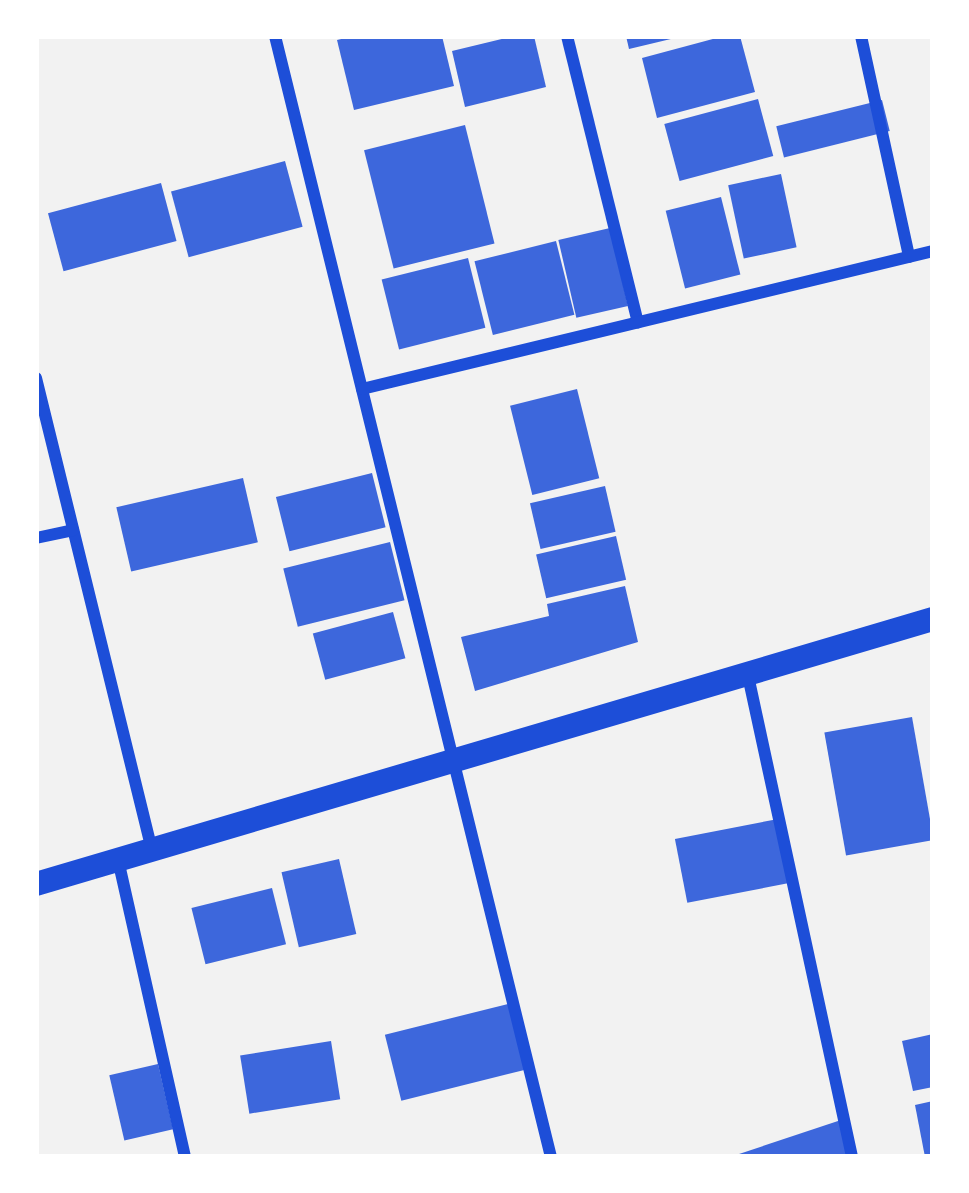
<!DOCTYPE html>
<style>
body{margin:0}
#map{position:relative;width:969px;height:1193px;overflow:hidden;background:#f2f2f2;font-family:"Sofia Sans Condensed",sans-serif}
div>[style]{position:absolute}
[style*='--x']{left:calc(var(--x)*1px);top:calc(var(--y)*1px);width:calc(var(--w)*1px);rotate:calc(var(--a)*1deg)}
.building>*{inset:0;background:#3d67dc;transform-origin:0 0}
.minor>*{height:12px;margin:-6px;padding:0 6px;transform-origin:6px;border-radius:6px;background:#1d4ed8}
.secondary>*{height:24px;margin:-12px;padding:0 12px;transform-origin:12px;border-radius:12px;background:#1d4ed8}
span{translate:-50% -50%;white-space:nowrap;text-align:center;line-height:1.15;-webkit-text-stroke:10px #fff;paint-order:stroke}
.frame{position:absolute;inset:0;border:39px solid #fff;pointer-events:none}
</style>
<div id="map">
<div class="building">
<div style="clip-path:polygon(354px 36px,442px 36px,454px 86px,354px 110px,337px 40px)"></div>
<div style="clip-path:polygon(514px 36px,534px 36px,546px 87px,465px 107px,452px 51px)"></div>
<div style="clip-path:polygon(626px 36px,675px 36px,675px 38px,629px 49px)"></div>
<div style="clip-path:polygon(724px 36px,740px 36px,755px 92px,657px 118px,642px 58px)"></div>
<div style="left:758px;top:99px;width:59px;height:97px;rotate:75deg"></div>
<div style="left:882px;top:100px;width:32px;height:109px;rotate:76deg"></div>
<div style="left:465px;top:125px;width:122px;height:104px;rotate:76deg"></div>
<div style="left:285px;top:161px;width:68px;height:118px;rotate:75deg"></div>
<div style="left:781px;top:174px;width:75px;height:54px;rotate:78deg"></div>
<div style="left:161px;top:183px;width:60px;height:117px;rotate:75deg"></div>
<div style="left:721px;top:197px;width:80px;height:57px;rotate:76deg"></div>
<div style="left:610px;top:228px;width:80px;height:53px;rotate:77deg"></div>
<div style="left:556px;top:241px;width:76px;height:84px;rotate:76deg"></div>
<div style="left:468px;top:258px;width:72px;height:89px;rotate:76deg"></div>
<div style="left:577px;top:389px;width:92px;height:69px;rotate:76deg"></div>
<div style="left:372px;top:473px;width:56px;height:99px;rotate:76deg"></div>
<div style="left:243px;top:478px;width:66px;height:130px;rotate:77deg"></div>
<div style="left:605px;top:486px;width:47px;height:77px;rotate:77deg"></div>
<div style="left:616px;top:536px;width:45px;height:82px;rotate:77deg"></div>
<div style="left:390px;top:542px;width:60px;height:110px;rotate:76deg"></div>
<div style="clip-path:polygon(625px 586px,638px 642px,475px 691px,461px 637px,549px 616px,547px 604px)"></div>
<div style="left:393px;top:612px;width:48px;height:83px;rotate:75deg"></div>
<div style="left:912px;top:717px;width:125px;height:89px;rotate:80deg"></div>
<div style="left:778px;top:819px;width:65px;height:105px;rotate:79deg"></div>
<div style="left:339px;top:859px;width:77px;height:59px;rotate:77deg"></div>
<div style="left:272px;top:888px;width:58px;height:83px;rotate:76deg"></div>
<div style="left:512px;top:1003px;width:68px;height:131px;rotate:76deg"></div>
<div style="clip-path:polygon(933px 1034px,933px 1087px,913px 1091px,902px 1041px)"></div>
<div style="left:331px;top:1041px;width:59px;height:92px;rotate:81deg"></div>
<div style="left:158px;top:1064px;width:67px;height:50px;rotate:77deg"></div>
<div style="clip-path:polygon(933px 1101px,933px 1157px,925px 1157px,915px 1105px)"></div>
<div style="clip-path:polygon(841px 1120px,849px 1157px,733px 1157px,733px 1156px)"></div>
</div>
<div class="minor">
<div style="--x:275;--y:36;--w:1154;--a:76.17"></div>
<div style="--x:567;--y:36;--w:295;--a:76.1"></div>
<div style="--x:861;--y:36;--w:226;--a:77.7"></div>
<div style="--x:36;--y:378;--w:490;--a:76.2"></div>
<div style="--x:362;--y:389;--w:587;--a:-13.59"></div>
<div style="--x:36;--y:538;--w:38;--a:-12"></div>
<div style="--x:747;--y:671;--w:497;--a:77.8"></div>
<div style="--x:119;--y:864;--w:300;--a:77.3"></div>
</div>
<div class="secondary">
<div style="--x:36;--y:884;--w:935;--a:-16.46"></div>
</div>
<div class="frame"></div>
</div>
